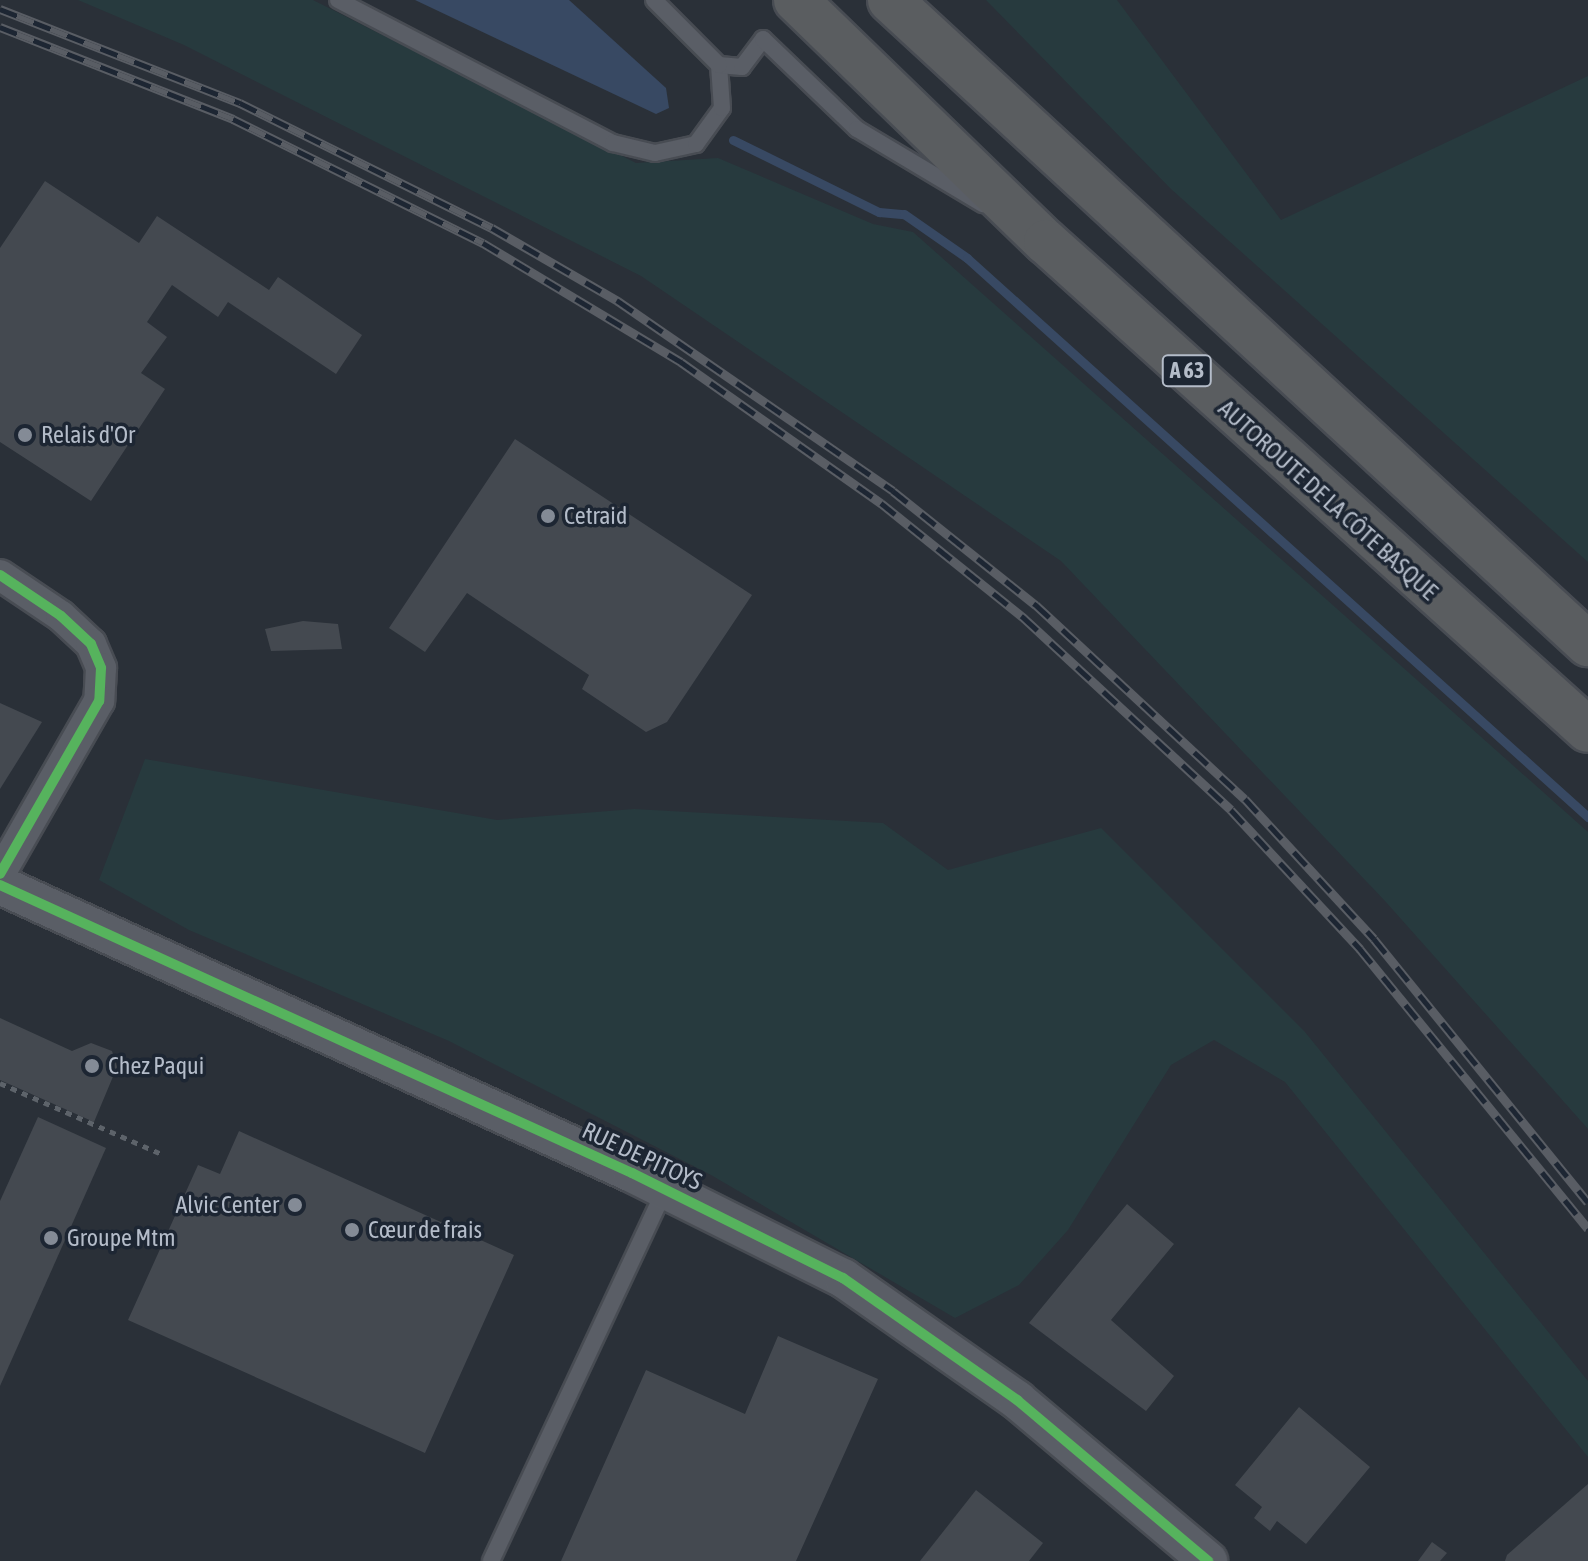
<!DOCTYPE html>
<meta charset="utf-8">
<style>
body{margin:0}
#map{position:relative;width:1588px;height:1561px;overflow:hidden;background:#2a3038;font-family:"Asap Condensed",sans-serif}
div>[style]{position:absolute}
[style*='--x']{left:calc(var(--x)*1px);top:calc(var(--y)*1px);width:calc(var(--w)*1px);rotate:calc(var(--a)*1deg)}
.green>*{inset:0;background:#273a3e}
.water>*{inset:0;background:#384963}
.stream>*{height:9px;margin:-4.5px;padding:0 4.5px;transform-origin:4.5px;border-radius:4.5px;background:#384963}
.building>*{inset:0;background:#444950}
.path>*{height:5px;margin-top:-2.5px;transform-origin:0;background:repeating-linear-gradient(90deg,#5d636a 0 6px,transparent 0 12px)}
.roads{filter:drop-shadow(2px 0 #484c53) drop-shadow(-2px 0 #484c53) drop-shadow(0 2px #484c53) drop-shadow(0 -2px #484c53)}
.service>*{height:16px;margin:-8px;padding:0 8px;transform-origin:8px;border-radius:8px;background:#5a5e66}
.minor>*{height:30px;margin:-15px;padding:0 15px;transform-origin:15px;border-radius:15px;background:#5a5e66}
.tertiary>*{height:38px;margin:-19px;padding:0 19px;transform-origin:19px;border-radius:19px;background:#5a5e66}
.motorway>*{height:44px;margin:-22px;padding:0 22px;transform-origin:22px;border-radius:22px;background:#5a5d60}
.rail>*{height:9px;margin-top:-4.5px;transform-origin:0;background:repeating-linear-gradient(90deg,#1d2633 0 18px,#595d64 0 36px);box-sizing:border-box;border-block:2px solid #595d64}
.cycleway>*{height:10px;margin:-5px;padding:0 5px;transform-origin:5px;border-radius:5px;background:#56b35d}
.dots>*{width:22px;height:22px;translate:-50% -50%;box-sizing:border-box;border:4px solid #1d2633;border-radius:50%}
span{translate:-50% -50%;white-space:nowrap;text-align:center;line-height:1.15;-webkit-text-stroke:7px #1d2633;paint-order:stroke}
.shield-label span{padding:2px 6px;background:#1d2633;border:2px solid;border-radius:6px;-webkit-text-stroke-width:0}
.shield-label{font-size:22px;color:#b4bcc9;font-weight:700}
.poi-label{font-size:24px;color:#b4bcc9}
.left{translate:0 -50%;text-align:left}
.right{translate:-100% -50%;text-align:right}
.street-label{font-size:24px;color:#b4bcc9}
</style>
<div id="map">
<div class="green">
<div style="clip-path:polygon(78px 0,313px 0,636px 163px,718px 158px,873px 224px,913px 232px,1588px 832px,1588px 1129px,1385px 901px,1061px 561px,641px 276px,184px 45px)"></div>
<div style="clip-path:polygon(986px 0,1117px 0,1281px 220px,1588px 76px,1588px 562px,1171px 189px)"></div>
<div style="clip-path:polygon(145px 759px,497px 820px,634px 809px,883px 823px,948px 870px,1101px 828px,1305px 1032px,1588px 1381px,1588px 1457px,1285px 1082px,1214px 1040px,1171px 1065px,1068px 1230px,1019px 1285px,955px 1318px,711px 1175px,449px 1041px,189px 930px,99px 880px)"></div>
</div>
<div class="water">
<div style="clip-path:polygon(415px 0,569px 0,666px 88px,669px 108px,656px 114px)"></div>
</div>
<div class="stream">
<div style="--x:733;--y:140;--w:163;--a:26.3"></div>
<div style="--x:879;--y:212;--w:25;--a:5"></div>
<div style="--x:904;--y:214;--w:77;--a:34.9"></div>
<div style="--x:967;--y:258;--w:836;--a:41.99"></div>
</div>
<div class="building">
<div style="clip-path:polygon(45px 181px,139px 243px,157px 216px,269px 290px,278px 277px,362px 335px,336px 374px,228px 302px,218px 317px,172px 285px,147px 322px,167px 337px,141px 373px,165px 389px,91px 501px,0 442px,0 248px)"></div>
<div style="clip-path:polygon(515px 439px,752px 595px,667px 722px,646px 732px,582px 689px,589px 675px,467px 593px,425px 652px,389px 628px)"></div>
<div style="clip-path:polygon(303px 621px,338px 624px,342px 649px,271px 651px,265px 629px)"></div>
<div style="clip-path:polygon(0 703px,42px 722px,0 789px)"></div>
<div style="clip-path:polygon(0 1018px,72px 1051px,91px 1043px,112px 1051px,117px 1067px,94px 1122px,0 1080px)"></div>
<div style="clip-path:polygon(38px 1117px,106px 1148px,0 1386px,0 1201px)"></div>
<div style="clip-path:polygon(239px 1131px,514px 1255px,425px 1453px,128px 1320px,198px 1165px,220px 1174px)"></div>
<div style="clip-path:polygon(1127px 1204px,1174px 1244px,1111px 1320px,1174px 1376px,1146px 1411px,1029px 1323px)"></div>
<div style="clip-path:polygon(778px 1336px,878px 1379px,796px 1561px,561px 1561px,646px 1370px,745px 1414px)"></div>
<div style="clip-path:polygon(1299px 1407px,1370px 1467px,1306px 1544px,1277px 1521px,1270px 1531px,1254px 1518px,1262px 1507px,1235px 1485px)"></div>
<div style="clip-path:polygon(1588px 1484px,1588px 1561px,1505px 1561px,1507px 1555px)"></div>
<div style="clip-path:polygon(976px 1490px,1043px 1543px,1029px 1561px,920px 1561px)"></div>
<div style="clip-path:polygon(1432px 1542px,1447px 1553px,1440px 1561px,1418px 1561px)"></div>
</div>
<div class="path">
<div style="--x:0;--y:1083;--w:179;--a:23.7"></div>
</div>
<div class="roads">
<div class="service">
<div style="--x:338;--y:0;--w:310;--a:27.5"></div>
<div style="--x:613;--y:143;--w:43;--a:13.4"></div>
<div style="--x:655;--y:153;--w:42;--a:-12.4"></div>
<div style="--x:696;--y:144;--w:44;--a:-54.2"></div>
<div style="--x:722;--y:108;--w:43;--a:-94"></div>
<div style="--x:719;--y:65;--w:23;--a:5"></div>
<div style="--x:742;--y:67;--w:35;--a:-53"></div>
<div style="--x:763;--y:39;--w:130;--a:43.8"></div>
<div style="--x:857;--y:129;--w:147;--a:30.8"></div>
<div style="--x:654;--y:0;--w:92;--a:45"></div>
<div style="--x:491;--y:1561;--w:411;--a:-64.9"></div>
</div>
<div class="minor">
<div style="--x:0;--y:575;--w:73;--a:33.9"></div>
<div style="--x:61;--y:616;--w:41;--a:43"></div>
<div style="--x:91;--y:644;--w:26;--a:67"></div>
<div style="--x:101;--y:668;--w:33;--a:93"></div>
<div style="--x:99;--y:701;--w:199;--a:119.8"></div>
</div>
<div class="tertiary">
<div style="--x:0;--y:885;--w:695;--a:24.5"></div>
<div style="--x:632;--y:1173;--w:236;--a:26.5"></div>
<div style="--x:843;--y:1278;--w:213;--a:35"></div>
<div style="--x:1017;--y:1400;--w:250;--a:40.1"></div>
</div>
<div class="motorway">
<div style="--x:796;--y:0;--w:348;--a:44.1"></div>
<div style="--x:1046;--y:242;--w:729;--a:42"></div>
<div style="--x:890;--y:0;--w:950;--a:42.7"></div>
</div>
</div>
<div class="rail">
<div style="--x:0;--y:9;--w:258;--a:21.4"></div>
<div style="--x:240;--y:103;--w:281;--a:26.4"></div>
<div style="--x:492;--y:228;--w:146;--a:30.1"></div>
<div style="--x:618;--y:301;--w:334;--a:34.6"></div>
<div style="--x:893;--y:491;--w:183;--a:38.6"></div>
<div style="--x:1036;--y:605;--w:285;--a:42.9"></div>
<div style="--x:1245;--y:799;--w:190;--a:47.3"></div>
<div style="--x:1374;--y:939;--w:339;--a:50.9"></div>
<div style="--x:0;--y:27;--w:251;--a:21.5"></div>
<div style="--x:233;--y:119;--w:279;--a:26.4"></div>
<div style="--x:483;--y:243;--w:231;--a:31"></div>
<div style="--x:681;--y:362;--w:245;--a:35.2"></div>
<div style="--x:881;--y:503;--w:184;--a:38.8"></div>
<div style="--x:1024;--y:618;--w:282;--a:42.8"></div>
<div style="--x:1231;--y:810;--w:190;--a:47.1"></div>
<div style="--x:1360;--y:949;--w:361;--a:50.8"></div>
</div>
<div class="cycleway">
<div style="--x:0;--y:575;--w:73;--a:33.9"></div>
<div style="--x:61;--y:616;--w:41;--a:43"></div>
<div style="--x:91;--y:644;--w:26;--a:67"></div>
<div style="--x:101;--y:668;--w:33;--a:93"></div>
<div style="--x:99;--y:701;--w:199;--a:119.8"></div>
<div style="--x:0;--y:885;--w:695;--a:24.5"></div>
<div style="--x:632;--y:1173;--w:236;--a:26.5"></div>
<div style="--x:843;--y:1278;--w:213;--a:35"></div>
<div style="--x:1017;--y:1400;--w:250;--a:40.1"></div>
</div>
<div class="dots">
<div style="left:25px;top:435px;background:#848b96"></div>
<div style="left:548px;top:516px;background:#848b96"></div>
<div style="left:92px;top:1066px;background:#848b96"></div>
<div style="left:295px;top:1205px;background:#848b96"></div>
<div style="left:352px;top:1230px;background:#848b96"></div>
<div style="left:51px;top:1238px;background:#848b96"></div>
</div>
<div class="shield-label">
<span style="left:1187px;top:371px">A 63</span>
</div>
<div class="poi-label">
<span class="left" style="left:41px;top:435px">Relais d'Or</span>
<span class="left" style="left:564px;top:516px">Cetraid</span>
<span class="left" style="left:108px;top:1066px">Chez Paqui</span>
<span class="right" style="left:279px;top:1205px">Alvic Center</span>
<span class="left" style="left:368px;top:1230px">Cœur de frais</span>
<span class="left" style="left:67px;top:1238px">Groupe Mtm</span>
</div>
<div class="street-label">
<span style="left:1328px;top:500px;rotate:42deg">AUTOROUTE DE LA CÔTE BASQUE</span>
<span style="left:642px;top:1156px;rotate:25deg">RUE DE PITOYS</span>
</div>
</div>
